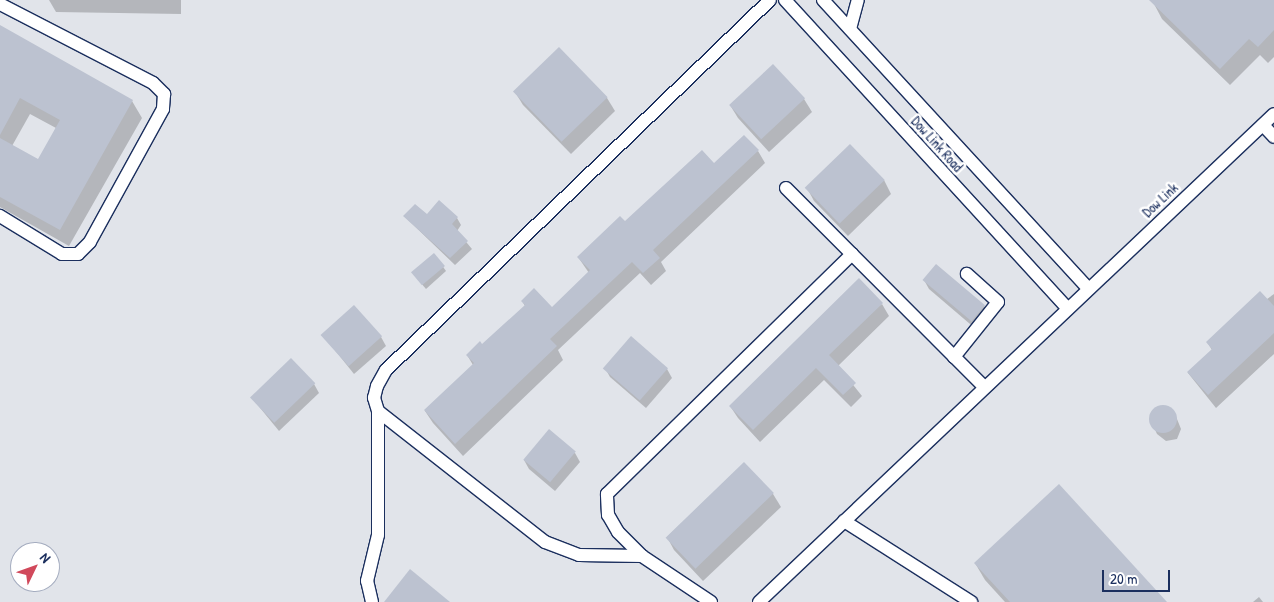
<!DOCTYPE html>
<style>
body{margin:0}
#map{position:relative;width:1274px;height:602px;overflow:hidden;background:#f1f2f5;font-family:"Patrick Hand",sans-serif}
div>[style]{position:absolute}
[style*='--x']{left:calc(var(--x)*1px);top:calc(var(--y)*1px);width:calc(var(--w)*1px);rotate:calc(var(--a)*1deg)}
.built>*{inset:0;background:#e1e4ea}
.shadow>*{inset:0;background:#0003}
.building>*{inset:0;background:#bcc2d0;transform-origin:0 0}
.round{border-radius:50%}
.roads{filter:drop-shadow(1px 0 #1b2f5e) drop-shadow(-1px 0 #1b2f5e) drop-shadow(0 1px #1b2f5e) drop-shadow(0 -1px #1b2f5e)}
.lane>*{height:12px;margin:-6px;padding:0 6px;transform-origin:6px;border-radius:6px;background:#fff}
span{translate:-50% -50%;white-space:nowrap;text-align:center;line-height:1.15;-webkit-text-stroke:5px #fff;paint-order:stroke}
.street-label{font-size:14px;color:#1b2f5e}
.north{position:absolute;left:10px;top:542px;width:50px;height:50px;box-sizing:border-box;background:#fff;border:1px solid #a4acbf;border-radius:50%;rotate:48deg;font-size:14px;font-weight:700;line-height:20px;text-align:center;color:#1b2f5e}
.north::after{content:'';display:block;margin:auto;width:18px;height:22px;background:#d1495b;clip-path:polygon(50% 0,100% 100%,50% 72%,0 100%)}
.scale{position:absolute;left:1102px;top:570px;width:68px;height:22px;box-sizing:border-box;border:2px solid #1b2f5e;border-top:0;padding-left:6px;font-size:15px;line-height:18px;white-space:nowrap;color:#1b2f5e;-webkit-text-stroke:4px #fff;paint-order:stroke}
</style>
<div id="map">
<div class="built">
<div style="clip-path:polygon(evenodd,0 0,1274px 0,1274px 602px,0 602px,0 0,20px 552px,50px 552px,50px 582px,20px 582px,20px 552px)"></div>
</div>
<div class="shadow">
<div style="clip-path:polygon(49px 0,181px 0,181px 14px,56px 12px)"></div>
<div style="clip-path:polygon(1155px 0,1274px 0,1274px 57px,1268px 63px,1260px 55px,1230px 85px,1162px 19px,1153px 2px)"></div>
<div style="clip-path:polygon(evenodd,0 31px,132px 101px,142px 118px,69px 246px,0 207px,0 31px,30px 114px,56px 128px,39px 161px,12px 146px,30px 114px)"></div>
<div style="clip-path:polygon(773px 66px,804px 99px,812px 112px,769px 152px,738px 118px,730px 105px)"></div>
<div style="clip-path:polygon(515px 92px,607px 98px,615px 111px,571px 154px,523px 105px)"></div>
<div style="clip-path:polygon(758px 151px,765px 163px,661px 262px,666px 271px,651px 285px,640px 273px,558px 350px,563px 360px,463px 456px,433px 423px,425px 411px,473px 365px,467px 355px,482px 346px,525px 306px,522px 301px,552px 309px,589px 273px,578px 257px,714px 165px)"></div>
<div style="clip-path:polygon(884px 180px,891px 194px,848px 236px,814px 201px,807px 188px)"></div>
<div style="clip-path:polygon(405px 217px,457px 218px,461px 225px,457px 231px,472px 249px,455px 265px)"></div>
<div style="clip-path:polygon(434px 254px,446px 271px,426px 289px,415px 276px)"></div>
<div style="clip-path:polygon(924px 280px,984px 306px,989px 315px,977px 330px,929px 289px)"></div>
<div style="clip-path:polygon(1274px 294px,1274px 354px,1216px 408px,1188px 373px,1212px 350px,1207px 342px)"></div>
<div style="clip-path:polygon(882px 304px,889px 316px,838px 366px,862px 396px,851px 407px,824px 380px,760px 442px,738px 418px,730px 406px)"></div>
<div style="clip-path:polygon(322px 334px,381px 337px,386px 346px,354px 374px)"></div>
<div style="clip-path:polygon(605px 368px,667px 369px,672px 378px,646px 408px,610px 377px)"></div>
<div style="clip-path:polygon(314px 384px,319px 393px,279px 431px,252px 398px)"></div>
<div style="clip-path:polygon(1166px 406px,1175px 414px,1181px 429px,1177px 439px,1166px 441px,1157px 434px,1150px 419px,1155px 409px)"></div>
<div style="clip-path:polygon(575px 453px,580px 462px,555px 491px,529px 469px,524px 460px)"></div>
<div style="clip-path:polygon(744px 463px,773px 494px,781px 507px,703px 581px,674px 550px,667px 537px)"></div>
<div style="clip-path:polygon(975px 563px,1165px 602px,1005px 602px,985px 580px)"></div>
<div style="clip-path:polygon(1259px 597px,1263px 602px,1253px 602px)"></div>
</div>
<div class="building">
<div style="clip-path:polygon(1149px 0,1274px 0,1274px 30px,1258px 47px,1249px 39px,1220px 69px)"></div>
<div style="clip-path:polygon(0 25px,133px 100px,60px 230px,0 197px,0 138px,38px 159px,60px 120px,20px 98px,0 135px)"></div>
<div style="left:559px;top:47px;width:70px;height:64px;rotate:46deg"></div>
<div style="left:773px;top:64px;width:47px;height:60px;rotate:47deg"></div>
<div style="clip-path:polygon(744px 135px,759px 150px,653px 250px,660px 258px,643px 273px,632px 262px,550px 339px,557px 346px,455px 444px,424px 410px,474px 363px,466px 355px,480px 341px,482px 344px,525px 305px,521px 301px,534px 288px,552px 307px,590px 270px,577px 257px,620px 216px,625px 221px,702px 150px,714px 163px)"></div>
<div style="left:850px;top:144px;width:50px;height:63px;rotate:46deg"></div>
<div style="clip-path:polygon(439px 200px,458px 217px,452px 224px,468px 241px,450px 258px,403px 216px,415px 204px,427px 214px)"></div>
<div style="left:434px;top:253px;width:17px;height:30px;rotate:50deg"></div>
<div style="left:936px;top:264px;width:64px;height:21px;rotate:40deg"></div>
<div style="clip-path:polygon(859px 278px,883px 303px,829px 355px,856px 383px,843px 395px,816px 368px,753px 430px,729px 406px)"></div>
<div style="clip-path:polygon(1260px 291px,1274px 306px,1274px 333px,1208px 395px,1187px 372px,1212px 349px,1206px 342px)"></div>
<div style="left:354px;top:305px;width:42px;height:45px;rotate:48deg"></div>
<div style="left:631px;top:336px;width:49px;height:43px;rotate:41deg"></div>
<div style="left:291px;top:358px;width:35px;height:57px;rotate:46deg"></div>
<div class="round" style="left:1149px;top:405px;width:28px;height:28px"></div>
<div style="left:549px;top:429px;width:35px;height:40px;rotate:40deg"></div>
<div style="left:744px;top:462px;width:43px;height:109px;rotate:46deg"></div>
<div style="clip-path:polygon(1059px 484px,1167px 602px,1010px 602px,974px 563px)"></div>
<div style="clip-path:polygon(410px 569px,450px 602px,384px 602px)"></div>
</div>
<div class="roads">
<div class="lane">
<div style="--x:785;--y:0;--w:418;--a:47.5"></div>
<div style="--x:823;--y:0;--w:391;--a:47.4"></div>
<div style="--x:0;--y:4;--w:172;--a:27.3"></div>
<div style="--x:153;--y:83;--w:16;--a:45"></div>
<div style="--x:164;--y:94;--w:15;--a:94"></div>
<div style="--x:163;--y:109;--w:152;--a:118.8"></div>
<div style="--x:90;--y:242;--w:17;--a:135"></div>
<div style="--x:78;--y:254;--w:16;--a:180"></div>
<div style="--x:62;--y:254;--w:73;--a:-148.5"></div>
<div style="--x:850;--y:29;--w:30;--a:-75"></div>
<div style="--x:1263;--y:125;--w:16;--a:47"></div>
<div style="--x:786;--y:188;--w:281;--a:45.1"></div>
<div style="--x:954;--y:357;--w:70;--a:-51.3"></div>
<div style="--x:998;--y:302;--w:42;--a:-137.9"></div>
<div style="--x:844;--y:521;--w:151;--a:32.5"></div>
<div style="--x:642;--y:556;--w:63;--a:-179.1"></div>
<div style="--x:579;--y:555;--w:36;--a:-159"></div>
<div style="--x:545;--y:542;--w:212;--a:-141.9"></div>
<div style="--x:378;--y:411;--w:14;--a:-107"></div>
<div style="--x:374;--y:398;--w:12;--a:-76"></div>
<div style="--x:377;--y:386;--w:18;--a:-61"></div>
<div style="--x:386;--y:370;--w:533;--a:-43.94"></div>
<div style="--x:372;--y:602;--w:22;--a:-103"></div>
<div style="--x:367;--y:581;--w:47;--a:-76.6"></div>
<div style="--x:378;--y:535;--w:124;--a:-90"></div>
<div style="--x:711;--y:602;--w:83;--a:-146.3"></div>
<div style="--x:642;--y:556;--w:34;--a:-135"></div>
<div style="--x:618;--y:532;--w:20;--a:-120"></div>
<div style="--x:608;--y:515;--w:21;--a:-93"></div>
<div style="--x:607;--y:494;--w:343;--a:-44.4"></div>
<div style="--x:759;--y:602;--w:709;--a:-43.46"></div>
</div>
</div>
<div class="street-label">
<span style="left:937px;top:144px;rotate:48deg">Dow Link Road</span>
<span style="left:1160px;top:200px;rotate:-43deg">Dow Link</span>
</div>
<div class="north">N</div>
<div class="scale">20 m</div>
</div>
